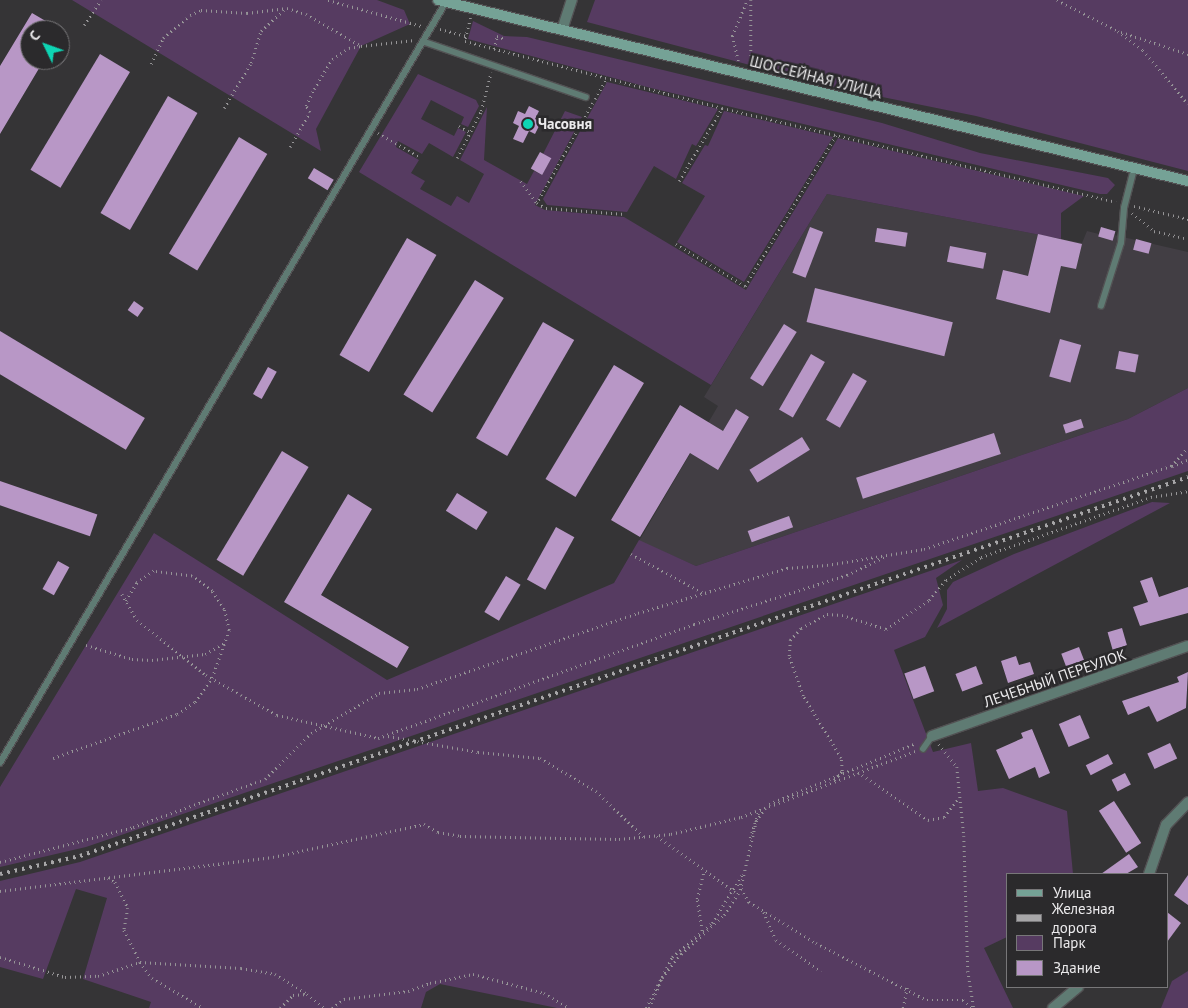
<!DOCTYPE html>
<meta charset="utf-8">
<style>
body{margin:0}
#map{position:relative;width:1188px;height:1008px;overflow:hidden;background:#353436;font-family:"PT Sans",sans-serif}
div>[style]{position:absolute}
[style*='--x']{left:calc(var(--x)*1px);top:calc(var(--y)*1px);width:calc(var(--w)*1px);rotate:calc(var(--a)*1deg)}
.built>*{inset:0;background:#423e44}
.green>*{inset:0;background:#563b61}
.building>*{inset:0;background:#b897c6;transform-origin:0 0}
.path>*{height:2.5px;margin-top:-1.25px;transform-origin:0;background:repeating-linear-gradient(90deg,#969597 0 1px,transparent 0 5px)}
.roads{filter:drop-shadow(1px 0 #525153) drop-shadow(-1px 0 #525153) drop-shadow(0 1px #525153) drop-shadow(0 -1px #525153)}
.lane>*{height:5.5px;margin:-2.75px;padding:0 2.75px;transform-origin:2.75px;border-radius:2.75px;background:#5f7b73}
.street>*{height:10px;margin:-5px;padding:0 5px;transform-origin:5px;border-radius:5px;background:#5f7b73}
.secondary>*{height:10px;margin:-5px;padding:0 5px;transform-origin:5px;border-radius:5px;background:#75a296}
.rail>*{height:4px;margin-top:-2px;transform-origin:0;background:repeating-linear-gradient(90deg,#a7a6a8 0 2.5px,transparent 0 7.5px)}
.dots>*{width:14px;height:14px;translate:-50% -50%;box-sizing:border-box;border:2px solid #2b2a2c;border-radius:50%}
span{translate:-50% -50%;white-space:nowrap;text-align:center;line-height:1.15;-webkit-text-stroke:5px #2b2a2c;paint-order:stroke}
.street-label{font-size:15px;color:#ebeaec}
.poi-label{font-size:15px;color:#ebeaec;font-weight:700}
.left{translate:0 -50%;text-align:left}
.legend{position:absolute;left:1006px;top:873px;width:162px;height:115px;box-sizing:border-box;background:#2b2a2c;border:1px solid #787779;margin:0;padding:6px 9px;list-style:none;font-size:15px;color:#ebeaec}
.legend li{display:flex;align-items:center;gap:10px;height:25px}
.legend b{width:25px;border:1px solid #787779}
.north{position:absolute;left:20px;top:20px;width:50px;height:50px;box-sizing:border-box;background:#2b2a2c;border:1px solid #787779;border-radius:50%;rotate:312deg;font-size:14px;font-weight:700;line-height:20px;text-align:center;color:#ebeaec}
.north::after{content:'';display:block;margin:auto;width:18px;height:22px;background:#0ed5b4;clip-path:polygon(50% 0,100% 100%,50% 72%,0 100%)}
</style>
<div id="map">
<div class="built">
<div style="clip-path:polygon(827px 194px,1082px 243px,1087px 231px,1099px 234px,1101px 227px,1115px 231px,1114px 235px,1188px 252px,1188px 388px,1128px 419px,696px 566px,639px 541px,718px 406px,704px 397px)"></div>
</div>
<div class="green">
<div style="clip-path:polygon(72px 0,377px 0,404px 10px,410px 24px,361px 46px,316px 129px,321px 151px)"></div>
<div style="clip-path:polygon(595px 0,1188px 0,1188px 171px,976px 116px,833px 87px,587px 22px)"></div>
<div style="clip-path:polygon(473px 21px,504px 36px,527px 37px,882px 123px,980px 153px,1108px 178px,1115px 185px,1107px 194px,1100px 194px,651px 88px,468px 39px)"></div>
<div style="clip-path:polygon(418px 74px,476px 100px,479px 106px,468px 127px,461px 124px,464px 117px,431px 100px,421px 119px,454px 136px,458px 128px,466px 132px,453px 157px,429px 143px,422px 154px,398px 141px,396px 147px,419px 160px,411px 173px,425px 181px,420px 189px,451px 206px,457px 196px,469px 203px,484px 174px,460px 160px,487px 107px,484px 160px,527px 184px,534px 171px,542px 175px,551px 159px,543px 154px,565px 111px,582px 117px,535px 205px,545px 210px,624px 217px,746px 290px,838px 138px,1084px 196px,1061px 213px,1061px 239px,827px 194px,711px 385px,359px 172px)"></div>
<div style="clip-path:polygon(607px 82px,718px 109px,696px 146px,692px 144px,676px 179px,654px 166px,627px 212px,547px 205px,543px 199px)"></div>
<div style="clip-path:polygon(724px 111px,833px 137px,744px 282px,677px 242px,705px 196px,682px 183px,705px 145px,708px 146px)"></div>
<div style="clip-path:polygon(1188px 388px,1188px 471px,86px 847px,0 867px,0 787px,154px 533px,387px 680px,614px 583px,639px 540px,696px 566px,1128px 419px)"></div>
<div style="clip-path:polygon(1152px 502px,1170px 503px,937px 628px,947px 609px,947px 590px,953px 582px,1014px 554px)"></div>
<div style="clip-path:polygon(962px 560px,936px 578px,943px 605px,925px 637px,894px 650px,933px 752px,971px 743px,978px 791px,1003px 788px,1067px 811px,1073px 874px,1007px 874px,1007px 937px,984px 948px,1013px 1008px,557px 1008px,440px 984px,426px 992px,421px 1008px,149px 1008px,151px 1002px,83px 979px,107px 898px,76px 889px,43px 979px,0 967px,0 881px,80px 862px)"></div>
<div style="clip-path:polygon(1188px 971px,1188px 1008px,1161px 1008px,1172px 981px)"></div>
</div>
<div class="building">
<div style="clip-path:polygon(32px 13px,61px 30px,30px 30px,30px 60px,44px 60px,0 134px,0 66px)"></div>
<div style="left:100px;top:54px;width:35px;height:135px;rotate:31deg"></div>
<div style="left:168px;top:96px;width:34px;height:135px;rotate:30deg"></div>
<div style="clip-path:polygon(529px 106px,539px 111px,535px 119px,541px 122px,535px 134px,529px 131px,523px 143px,513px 139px,519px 126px,513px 123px,518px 111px,525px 114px)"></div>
<div style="left:239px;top:137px;width:33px;height:136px;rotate:31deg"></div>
<div style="left:540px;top:152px;width:13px;height:19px;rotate:29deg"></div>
<div style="left:314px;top:168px;width:23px;height:12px;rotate:31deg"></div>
<div style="left:810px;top:227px;width:14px;height:49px;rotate:21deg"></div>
<div style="left:1101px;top:227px;width:15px;height:10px;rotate:16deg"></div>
<div style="left:877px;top:228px;width:31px;height:14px;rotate:9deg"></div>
<div style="clip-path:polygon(1038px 234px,1082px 244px,1076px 269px,1061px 266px,1050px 313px,996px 299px,1003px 270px,1028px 276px)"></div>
<div style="left:407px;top:238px;width:34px;height:135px;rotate:30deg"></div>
<div style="left:1136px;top:239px;width:16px;height:11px;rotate:15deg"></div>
<div style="left:950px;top:246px;width:37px;height:16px;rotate:11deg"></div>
<div style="left:475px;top:280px;width:34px;height:135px;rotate:32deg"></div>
<div style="left:815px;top:288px;width:142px;height:35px;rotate:14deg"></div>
<div style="left:134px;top:301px;width:12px;height:11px;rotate:35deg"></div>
<div style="left:543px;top:322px;width:36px;height:134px;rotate:30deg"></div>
<div style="left:784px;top:324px;width:15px;height:64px;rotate:32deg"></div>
<div style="left:0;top:331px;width:169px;height:37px;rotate:31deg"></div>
<div style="left:1060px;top:339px;width:22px;height:39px;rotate:16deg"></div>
<div style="left:1119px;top:351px;width:20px;height:18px;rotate:11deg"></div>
<div style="left:811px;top:354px;width:16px;height:64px;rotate:30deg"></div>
<div style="left:614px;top:365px;width:35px;height:133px;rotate:31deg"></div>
<div style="left:268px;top:367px;width:10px;height:31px;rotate:29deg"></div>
<div style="left:853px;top:373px;width:16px;height:54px;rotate:30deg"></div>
<div style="clip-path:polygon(680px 405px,723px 431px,736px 409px,749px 417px,718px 470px,690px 453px,640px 537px,611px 520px)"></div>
<div style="left:1081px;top:419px;width:9px;height:19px;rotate:72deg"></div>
<div style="left:994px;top:433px;width:22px;height:145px;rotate:72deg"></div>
<div style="left:802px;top:437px;width:15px;height:62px;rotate:58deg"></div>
<div style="left:282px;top:451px;width:31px;height:127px;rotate:31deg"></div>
<div style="left:0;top:481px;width:103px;height:23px;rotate:19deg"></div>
<div style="left:457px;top:493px;width:36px;height:21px;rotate:32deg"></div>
<div style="clip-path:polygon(348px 494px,372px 509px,321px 595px,409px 647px,397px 668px,284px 602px)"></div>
<div style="left:789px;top:516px;width:12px;height:44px;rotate:70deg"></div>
<div style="left:556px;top:527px;width:21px;height:60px;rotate:29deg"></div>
<div style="left:58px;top:561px;width:13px;height:32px;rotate:29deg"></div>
<div style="left:506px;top:576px;width:17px;height:42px;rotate:31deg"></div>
<div style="clip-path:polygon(1152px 577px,1159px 597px,1188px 587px,1188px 613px,1140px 626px,1133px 607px,1148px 602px,1140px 581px)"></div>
<div style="left:1122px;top:628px;width:18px;height:15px;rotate:74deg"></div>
<div style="left:1079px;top:647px;width:14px;height:19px;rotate:69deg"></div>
<div style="clip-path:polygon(1016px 656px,1019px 665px,1030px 662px,1034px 674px,1008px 683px,1001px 661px)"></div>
<div style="left:925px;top:666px;width:27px;height:22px;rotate:70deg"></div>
<div style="left:976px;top:666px;width:19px;height:22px;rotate:69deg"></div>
<div style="clip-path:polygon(1188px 672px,1186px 708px,1157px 722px,1149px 706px,1128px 715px,1122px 701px,1179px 682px,1177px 677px)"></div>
<div style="left:1080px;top:715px;width:25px;height:23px;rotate:67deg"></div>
<div style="clip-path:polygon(1032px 729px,1050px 773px,1039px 778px,1035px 767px,1009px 779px,996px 750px,1023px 738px,1021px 733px)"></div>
<div style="left:1170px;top:743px;width:17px;height:25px;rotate:65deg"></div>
<div style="left:1108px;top:754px;width:11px;height:25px;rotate:63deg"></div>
<div style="left:1125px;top:773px;width:13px;height:15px;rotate:63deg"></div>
<div style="left:1114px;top:801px;width:50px;height:18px;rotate:57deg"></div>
<div style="clip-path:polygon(1129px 854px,1138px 867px,1126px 874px,1101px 874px)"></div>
<div style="clip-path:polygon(1188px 875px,1188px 905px,1174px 895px)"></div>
<div style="clip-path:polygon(1167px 912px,1181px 923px,1167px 942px)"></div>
</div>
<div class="path">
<div style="--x:328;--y:0;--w:98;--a:15.5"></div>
<div style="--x:751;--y:0;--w:66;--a:90"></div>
<div style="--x:1057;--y:0;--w:68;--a:26.9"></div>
<div style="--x:1118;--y:31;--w:31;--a:37"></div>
<div style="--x:1143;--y:50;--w:70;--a:50.2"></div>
<div style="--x:471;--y:18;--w:24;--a:105"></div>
<div style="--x:465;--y:41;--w:266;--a:14.6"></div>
<div style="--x:722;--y:108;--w:405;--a:13.4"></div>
<div style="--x:84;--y:25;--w:30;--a:-56"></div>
<div style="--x:440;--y:29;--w:27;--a:15"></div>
<div style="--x:1121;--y:32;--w:71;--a:18.2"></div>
<div style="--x:494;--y:49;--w:13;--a:-77"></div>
<div style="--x:497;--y:36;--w:9;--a:21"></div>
<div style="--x:738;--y:61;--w:26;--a:-103"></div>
<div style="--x:732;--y:36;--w:39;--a:-67"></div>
<div style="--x:151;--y:64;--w:29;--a:-65"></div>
<div style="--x:163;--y:38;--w:35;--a:-40"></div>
<div style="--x:190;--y:15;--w:12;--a:-24"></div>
<div style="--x:201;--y:10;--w:46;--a:3.7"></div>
<div style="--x:247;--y:13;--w:40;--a:-7.1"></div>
<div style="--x:287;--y:8;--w:20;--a:18"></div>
<div style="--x:306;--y:14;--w:64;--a:30.2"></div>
<div style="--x:361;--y:46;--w:54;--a:-6.3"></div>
<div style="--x:595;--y:99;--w:23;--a:-61"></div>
<div style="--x:593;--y:103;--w:115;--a:119.2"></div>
<div style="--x:537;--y:203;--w:10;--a:29"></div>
<div style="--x:546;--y:208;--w:79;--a:4.3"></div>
<div style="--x:224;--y:108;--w:52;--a:-59"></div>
<div style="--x:251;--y:63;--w:34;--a:-73"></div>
<div style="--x:261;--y:31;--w:33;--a:-43"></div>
<div style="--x:459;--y:126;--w:13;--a:29"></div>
<div style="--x:378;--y:133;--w:48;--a:29.7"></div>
<div style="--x:290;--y:147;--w:40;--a:-60.3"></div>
<div style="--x:310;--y:112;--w:7;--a:-124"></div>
<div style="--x:306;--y:106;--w:19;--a:-65"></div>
<div style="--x:314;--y:89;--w:35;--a:-59"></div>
<div style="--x:332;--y:59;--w:20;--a:-33"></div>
<div style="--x:349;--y:48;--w:12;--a:-9"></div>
<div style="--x:457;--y:158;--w:53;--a:-62.9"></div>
<div style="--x:481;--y:111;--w:40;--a:-75.6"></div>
<div style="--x:521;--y:181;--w:27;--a:54"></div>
<div style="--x:679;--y:181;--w:85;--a:-59.5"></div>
<div style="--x:1134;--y:206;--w:56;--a:13.5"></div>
<div style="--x:1132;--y:213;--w:28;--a:39"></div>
<div style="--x:1154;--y:231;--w:35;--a:13"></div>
<div style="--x:676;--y:244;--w:81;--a:31.3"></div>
<div style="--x:745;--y:286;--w:176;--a:-58.9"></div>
<div style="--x:1172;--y:466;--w:17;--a:-21"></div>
<div style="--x:631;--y:554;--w:81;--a:28.2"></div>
<div style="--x:122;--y:594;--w:30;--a:60"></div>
<div style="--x:137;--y:620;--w:88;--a:38.6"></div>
<div style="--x:206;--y:675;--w:40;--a:29.7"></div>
<div style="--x:241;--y:695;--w:41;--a:29.1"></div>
<div style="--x:277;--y:715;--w:104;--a:12.8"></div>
<div style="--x:378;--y:738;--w:336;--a:-19.8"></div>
<div style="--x:694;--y:624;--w:161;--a:-17.8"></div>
<div style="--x:847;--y:575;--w:41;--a:-25.9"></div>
<div style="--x:86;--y:645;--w:48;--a:16.9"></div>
<div style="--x:132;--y:659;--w:20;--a:3"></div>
<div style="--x:152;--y:660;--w:53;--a:-6.5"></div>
<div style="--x:205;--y:654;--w:24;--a:-30"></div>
<div style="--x:388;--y:736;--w:91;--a:10.1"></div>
<div style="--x:478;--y:752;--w:62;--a:5.5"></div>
<div style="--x:540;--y:758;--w:65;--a:30.5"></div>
<div style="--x:596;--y:791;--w:66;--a:43.8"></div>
<div style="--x:939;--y:744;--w:29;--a:52"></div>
<div style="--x:957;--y:767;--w:69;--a:84.2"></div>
<div style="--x:964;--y:836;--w:135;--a:88.3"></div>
<div style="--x:968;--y:971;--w:37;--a:81"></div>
<div style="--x:53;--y:758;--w:132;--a:-19.5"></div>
<div style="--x:177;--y:714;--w:22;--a:-34"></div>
<div style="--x:195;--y:702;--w:29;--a:-55"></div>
<div style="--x:212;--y:678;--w:51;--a:-70.5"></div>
<div style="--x:229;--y:630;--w:22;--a:-103"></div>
<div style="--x:224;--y:609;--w:22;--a:-124"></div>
<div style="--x:212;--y:591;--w:25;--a:-143"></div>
<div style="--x:192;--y:576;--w:38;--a:-173"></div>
<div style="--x:154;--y:571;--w:21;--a:145"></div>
<div style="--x:137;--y:583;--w:21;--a:121"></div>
<div style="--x:858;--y:772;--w:85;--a:34.4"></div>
<div style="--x:928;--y:820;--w:16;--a:-11"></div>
<div style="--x:944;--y:817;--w:24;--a:-52"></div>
<div style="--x:834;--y:780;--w:12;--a:-48"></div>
<div style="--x:842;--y:771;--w:13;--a:-94"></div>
<div style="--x:841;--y:758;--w:73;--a:-121.5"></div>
<div style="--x:803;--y:696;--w:42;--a:-109.3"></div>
<div style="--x:789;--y:656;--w:16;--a:-86"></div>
<div style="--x:790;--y:640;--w:16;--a:-47"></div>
<div style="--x:801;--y:628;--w:30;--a:-28"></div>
<div style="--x:827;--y:614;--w:15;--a:4"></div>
<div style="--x:842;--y:615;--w:46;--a:17.7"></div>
<div style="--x:886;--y:629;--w:52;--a:-34"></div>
<div style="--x:929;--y:600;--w:26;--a:-50"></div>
<div style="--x:946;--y:580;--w:42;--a:-33.3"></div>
<div style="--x:981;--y:557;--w:180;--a:-19.4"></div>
<div style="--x:1151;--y:497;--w:37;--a:-9"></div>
<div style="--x:769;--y:804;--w:159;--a:-22.5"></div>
<div style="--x:657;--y:836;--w:96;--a:35.7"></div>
<div style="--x:750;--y:838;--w:29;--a:-72"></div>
<div style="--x:0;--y:862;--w:138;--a:-14.7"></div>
<div style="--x:133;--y:827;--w:140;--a:-20"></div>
<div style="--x:265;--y:779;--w:65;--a:-45"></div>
<div style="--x:311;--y:733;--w:79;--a:-30.5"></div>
<div style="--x:379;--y:693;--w:38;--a:-6"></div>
<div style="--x:417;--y:689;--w:234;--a:-19"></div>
<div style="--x:638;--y:613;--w:156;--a:-16.8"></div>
<div style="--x:787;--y:568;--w:40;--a:-4.3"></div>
<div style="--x:827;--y:565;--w:98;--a:-9.4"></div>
<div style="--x:924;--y:549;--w:261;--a:-18.6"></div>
<div style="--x:1171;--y:466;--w:25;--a:-47"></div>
<div style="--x:108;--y:878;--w:8;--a:30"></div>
<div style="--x:115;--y:882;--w:29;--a:63"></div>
<div style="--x:128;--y:908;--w:22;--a:100"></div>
<div style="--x:124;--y:930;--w:36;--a:63"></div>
<div style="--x:140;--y:962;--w:101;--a:3.4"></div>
<div style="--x:241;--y:968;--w:35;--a:10"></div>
<div style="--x:275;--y:974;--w:38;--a:32"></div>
<div style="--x:739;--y:884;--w:21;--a:61"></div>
<div style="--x:749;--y:902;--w:79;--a:31.5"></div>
<div style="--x:816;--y:943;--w:125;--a:27.2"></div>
<div style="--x:927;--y:1000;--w:36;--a:0"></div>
<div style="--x:963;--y:1000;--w:13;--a:39"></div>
<div style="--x:0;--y:891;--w:275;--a:-7.1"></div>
<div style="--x:273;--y:857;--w:155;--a:-12.3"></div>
<div style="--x:424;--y:824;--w:16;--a:30"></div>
<div style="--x:438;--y:832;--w:22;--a:10"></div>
<div style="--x:460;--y:836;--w:159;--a:1.1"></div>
<div style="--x:619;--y:839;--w:52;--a:-5.5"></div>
<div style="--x:671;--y:834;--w:72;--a:-13.7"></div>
<div style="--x:741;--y:817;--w:187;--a:-20.7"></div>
<div style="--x:764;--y:912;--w:30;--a:67"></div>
<div style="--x:776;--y:940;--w:55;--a:34.6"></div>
<div style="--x:702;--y:931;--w:32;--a:-99"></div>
<div style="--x:697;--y:899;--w:30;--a:-76"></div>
<div style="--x:0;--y:957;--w:68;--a:17.1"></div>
<div style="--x:65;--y:977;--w:33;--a:-2"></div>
<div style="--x:98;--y:976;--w:44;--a:-18.4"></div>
<div style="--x:140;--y:962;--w:20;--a:53"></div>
<div style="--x:152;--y:978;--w:59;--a:30.5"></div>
<div style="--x:280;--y:1008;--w:18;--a:-45"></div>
<div style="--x:293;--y:995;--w:14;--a:-4"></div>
<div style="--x:307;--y:994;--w:22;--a:39"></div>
<div style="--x:332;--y:1008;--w:15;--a:-37"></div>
<div style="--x:344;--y:999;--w:64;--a:-7.1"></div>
<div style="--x:408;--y:991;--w:23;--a:-20"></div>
<div style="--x:430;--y:983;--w:44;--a:-11.8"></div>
<div style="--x:473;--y:974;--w:73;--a:15"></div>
<div style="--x:544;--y:993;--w:29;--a:31"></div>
<div style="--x:646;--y:1008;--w:57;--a:-63"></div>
<div style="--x:672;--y:957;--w:52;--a:-40.4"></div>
<div style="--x:712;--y:923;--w:57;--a:-58"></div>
<div style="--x:649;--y:1008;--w:33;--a:-67"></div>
<div style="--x:662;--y:978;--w:31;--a:-52"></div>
<div style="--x:681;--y:954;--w:58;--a:-42.2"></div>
<div style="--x:724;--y:915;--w:30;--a:-57"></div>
<div style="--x:740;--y:890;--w:71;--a:-76.9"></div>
<div style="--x:756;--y:821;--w:16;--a:-55"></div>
<div style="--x:903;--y:1008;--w:21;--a:-79"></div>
</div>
<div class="roads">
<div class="lane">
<div style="--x:425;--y:42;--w:170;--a:18.9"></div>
<div style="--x:1101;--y:306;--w:66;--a:-72.4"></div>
<div style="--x:1121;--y:243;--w:35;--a:-85"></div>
<div style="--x:1124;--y:208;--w:40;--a:-75.6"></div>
<div style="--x:923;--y:749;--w:16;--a:-55"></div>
<div style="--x:0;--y:763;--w:882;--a:-59.63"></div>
</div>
<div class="street">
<div style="--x:562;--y:30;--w:32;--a:-72"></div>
<div style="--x:932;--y:736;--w:271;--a:-19.4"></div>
<div style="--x:1149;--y:874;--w:52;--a:-70.9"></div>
<div style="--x:1166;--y:825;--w:32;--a:-46"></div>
<div style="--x:1053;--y:1008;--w:33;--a:-40"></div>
</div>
<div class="secondary">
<div style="--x:438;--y:0;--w:772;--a:13.57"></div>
</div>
</div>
<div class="rail">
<div style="--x:0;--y:874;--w:82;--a:-12.7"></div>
<div style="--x:80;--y:856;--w:1171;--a:-18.88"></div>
</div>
<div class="dots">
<div style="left:528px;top:124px;background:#0ed5b4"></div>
</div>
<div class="street-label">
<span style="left:816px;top:77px;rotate:14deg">ШОССЕЙНАЯ УЛИЦА</span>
<span style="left:1055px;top:678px;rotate:-19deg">ЛЕЧЕБНЫЙ ПЕРЕУЛОК</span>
</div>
<div class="poi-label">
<span class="left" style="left:538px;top:124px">Часовня</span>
</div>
<ul class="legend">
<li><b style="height:6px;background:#75a296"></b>Улица</li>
<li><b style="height:6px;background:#a7a6a8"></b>Железная дорога</li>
<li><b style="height:14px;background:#563b61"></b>Парк</li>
<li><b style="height:14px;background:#b897c6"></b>Здание</li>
</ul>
<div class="north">С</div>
</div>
